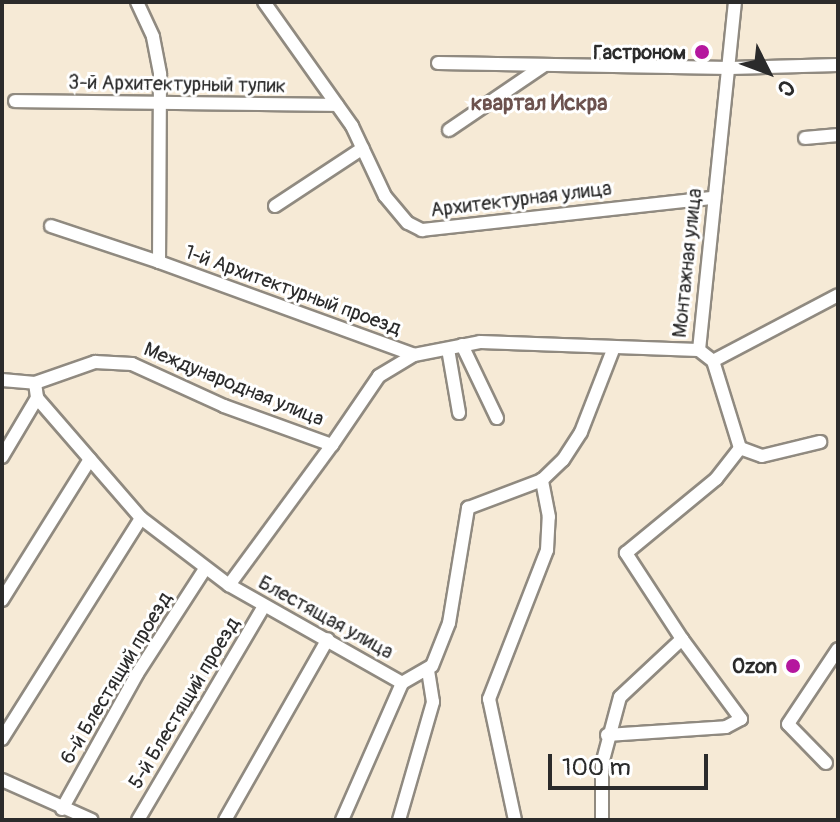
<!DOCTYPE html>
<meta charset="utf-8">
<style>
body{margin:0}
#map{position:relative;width:840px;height:822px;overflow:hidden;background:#f6ead6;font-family:Pangolin,sans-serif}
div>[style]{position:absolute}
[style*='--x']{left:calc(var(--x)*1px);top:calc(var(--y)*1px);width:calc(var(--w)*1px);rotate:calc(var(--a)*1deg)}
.roads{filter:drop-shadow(2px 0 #908a80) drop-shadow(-2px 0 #908a80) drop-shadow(0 2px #908a80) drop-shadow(0 -2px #908a80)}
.minor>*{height:12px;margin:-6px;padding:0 6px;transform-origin:6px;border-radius:6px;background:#fff}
.dots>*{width:22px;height:22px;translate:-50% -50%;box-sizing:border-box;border:4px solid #fff;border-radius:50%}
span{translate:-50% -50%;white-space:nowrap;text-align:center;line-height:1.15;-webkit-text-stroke:6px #fff;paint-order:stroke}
.poi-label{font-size:20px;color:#2b2b2b;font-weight:700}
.right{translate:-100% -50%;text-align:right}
.street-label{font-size:20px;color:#2b2b2b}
.neighbourhood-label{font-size:22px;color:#6c524e;font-weight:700}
.frame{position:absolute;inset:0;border:4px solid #2b2b2b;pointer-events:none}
.north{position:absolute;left:728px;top:32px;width:80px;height:80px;-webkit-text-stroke:6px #fff;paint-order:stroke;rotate:132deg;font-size:22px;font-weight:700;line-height:32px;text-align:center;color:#2b2b2b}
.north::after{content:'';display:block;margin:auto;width:28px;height:36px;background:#2b2b2b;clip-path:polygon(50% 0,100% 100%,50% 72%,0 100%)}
.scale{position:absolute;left:548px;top:754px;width:160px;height:36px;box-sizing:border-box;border:4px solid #2b2b2b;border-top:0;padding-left:10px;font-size:24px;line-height:28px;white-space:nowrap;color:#2b2b2b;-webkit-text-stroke:6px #fff;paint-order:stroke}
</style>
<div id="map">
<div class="roads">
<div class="minor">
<div style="--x:137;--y:2;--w:38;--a:65"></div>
<div style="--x:153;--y:37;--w:38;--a:79"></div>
<div style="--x:160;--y:74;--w:188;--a:90.3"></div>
<div style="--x:159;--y:262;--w:271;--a:20"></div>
<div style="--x:264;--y:2;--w:152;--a:54.6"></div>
<div style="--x:352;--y:126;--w:77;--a:64.8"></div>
<div style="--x:385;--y:196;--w:35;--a:50"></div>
<div style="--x:408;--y:223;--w:16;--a:27"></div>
<div style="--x:422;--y:230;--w:294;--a:-6.3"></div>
<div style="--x:438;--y:63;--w:292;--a:1"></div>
<div style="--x:730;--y:68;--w:108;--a:-1.6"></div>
<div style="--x:15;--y:101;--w:322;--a:0.7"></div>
<div style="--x:449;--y:130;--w:114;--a:-34.2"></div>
<div style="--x:805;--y:138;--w:33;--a:-5"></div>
<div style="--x:275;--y:206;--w:105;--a:-33.4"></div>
<div style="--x:51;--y:226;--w:114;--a:18.4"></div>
<div style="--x:462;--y:345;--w:81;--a:64.4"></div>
<div style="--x:448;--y:349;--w:65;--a:80.2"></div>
<div style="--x:713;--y:361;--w:141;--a:-27.8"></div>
<div style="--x:2;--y:380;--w:33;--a:5"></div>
<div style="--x:35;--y:383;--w:64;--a:-19.3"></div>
<div style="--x:95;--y:362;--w:37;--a:3"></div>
<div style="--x:132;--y:364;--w:101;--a:24.5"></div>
<div style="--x:224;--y:406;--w:115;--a:19.9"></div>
<div style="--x:332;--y:445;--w:83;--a:-55.7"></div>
<div style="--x:379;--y:376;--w:41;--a:-31"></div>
<div style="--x:414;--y:355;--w:67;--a:-11.1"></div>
<div style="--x:480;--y:342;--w:219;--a:2.1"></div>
<div style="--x:35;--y:383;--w:15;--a:82"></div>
<div style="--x:37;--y:398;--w:159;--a:49.1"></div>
<div style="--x:141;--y:518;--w:111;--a:37.3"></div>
<div style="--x:229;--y:585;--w:199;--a:29.5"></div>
<div style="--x:402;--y:683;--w:34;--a:-30"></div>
<div style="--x:432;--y:666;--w:46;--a:-68.4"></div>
<div style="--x:449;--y:623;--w:117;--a:-80.6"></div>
<div style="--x:468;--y:508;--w:79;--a:-20.7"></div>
<div style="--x:542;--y:480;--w:29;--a:-44"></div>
<div style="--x:563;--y:460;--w:33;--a:-57"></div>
<div style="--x:581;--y:432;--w:88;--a:-68.7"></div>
<div style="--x:740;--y:448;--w:23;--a:20"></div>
<div style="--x:762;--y:456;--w:60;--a:-13.6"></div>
<div style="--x:2;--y:457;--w:69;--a:-59.3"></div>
<div style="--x:229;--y:585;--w:174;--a:-53.7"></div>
<div style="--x:2;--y:600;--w:166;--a:-58"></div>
<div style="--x:607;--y:735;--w:119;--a:-3.8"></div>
<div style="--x:726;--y:727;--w:17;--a:-28"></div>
<div style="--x:741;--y:719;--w:99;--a:-126.4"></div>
<div style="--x:2;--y:739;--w:261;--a:-57.8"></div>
<div style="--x:826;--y:763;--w:54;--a:-134.3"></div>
<div style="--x:788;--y:724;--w:90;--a:-56.3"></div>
<div style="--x:2;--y:780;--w:98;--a:24"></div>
<div style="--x:62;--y:809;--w:154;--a:-60.9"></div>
<div style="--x:137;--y:674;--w:125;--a:-57.1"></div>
<div style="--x:138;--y:820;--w:248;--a:-59.5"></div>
<div style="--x:225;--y:820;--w:208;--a:-60.4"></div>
<div style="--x:342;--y:820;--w:150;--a:-66.3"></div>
<div style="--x:399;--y:820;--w:123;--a:-73.9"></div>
<div style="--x:433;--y:702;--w:31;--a:-99"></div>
<div style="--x:515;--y:820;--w:124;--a:-102.1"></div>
<div style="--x:489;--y:699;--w:160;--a:-68.7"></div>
<div style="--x:547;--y:550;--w:33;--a:-87"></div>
<div style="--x:549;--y:517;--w:38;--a:-101"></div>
<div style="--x:602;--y:820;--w:56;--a:-90"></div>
<div style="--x:602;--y:764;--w:69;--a:-75"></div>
<div style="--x:620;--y:697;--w:85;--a:-43.1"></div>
<div style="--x:682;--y:639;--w:103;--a:-123.1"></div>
<div style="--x:626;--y:553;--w:117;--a:-39.4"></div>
<div style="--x:716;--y:479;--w:39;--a:-52"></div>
<div style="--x:740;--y:448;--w:91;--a:-107.2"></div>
<div style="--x:713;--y:361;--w:18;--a:-142"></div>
<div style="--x:699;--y:350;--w:350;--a:-84.1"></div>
</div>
</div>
<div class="dots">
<div style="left:702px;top:52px;background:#b5179e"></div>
<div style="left:793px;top:666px;background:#b5179e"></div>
</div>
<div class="poi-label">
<span class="right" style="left:686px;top:52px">Гастроном</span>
<span class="right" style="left:777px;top:666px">Ozon</span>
</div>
<div class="street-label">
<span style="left:177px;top:84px;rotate:1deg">3-й Архитектурный тупик</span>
<span style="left:521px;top:199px;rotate:-7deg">Архитектурная улица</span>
<span style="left:687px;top:263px;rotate:-84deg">Монтажная улица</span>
<span style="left:293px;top:290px;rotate:20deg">1-й Архитектурный проезд</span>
<span style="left:234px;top:384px;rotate:22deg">Международная улица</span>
<span style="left:326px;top:617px;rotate:29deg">Блестящая улица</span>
<span style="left:116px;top:678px;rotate:-59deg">6-й Блестящий проезд</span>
<span style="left:184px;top:703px;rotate:-59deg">5-й Блестящий проезд</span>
</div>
<div class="neighbourhood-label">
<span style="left:539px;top:104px">квартал Искра</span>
</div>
<div class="frame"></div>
<div class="north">С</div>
<div class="scale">100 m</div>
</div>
